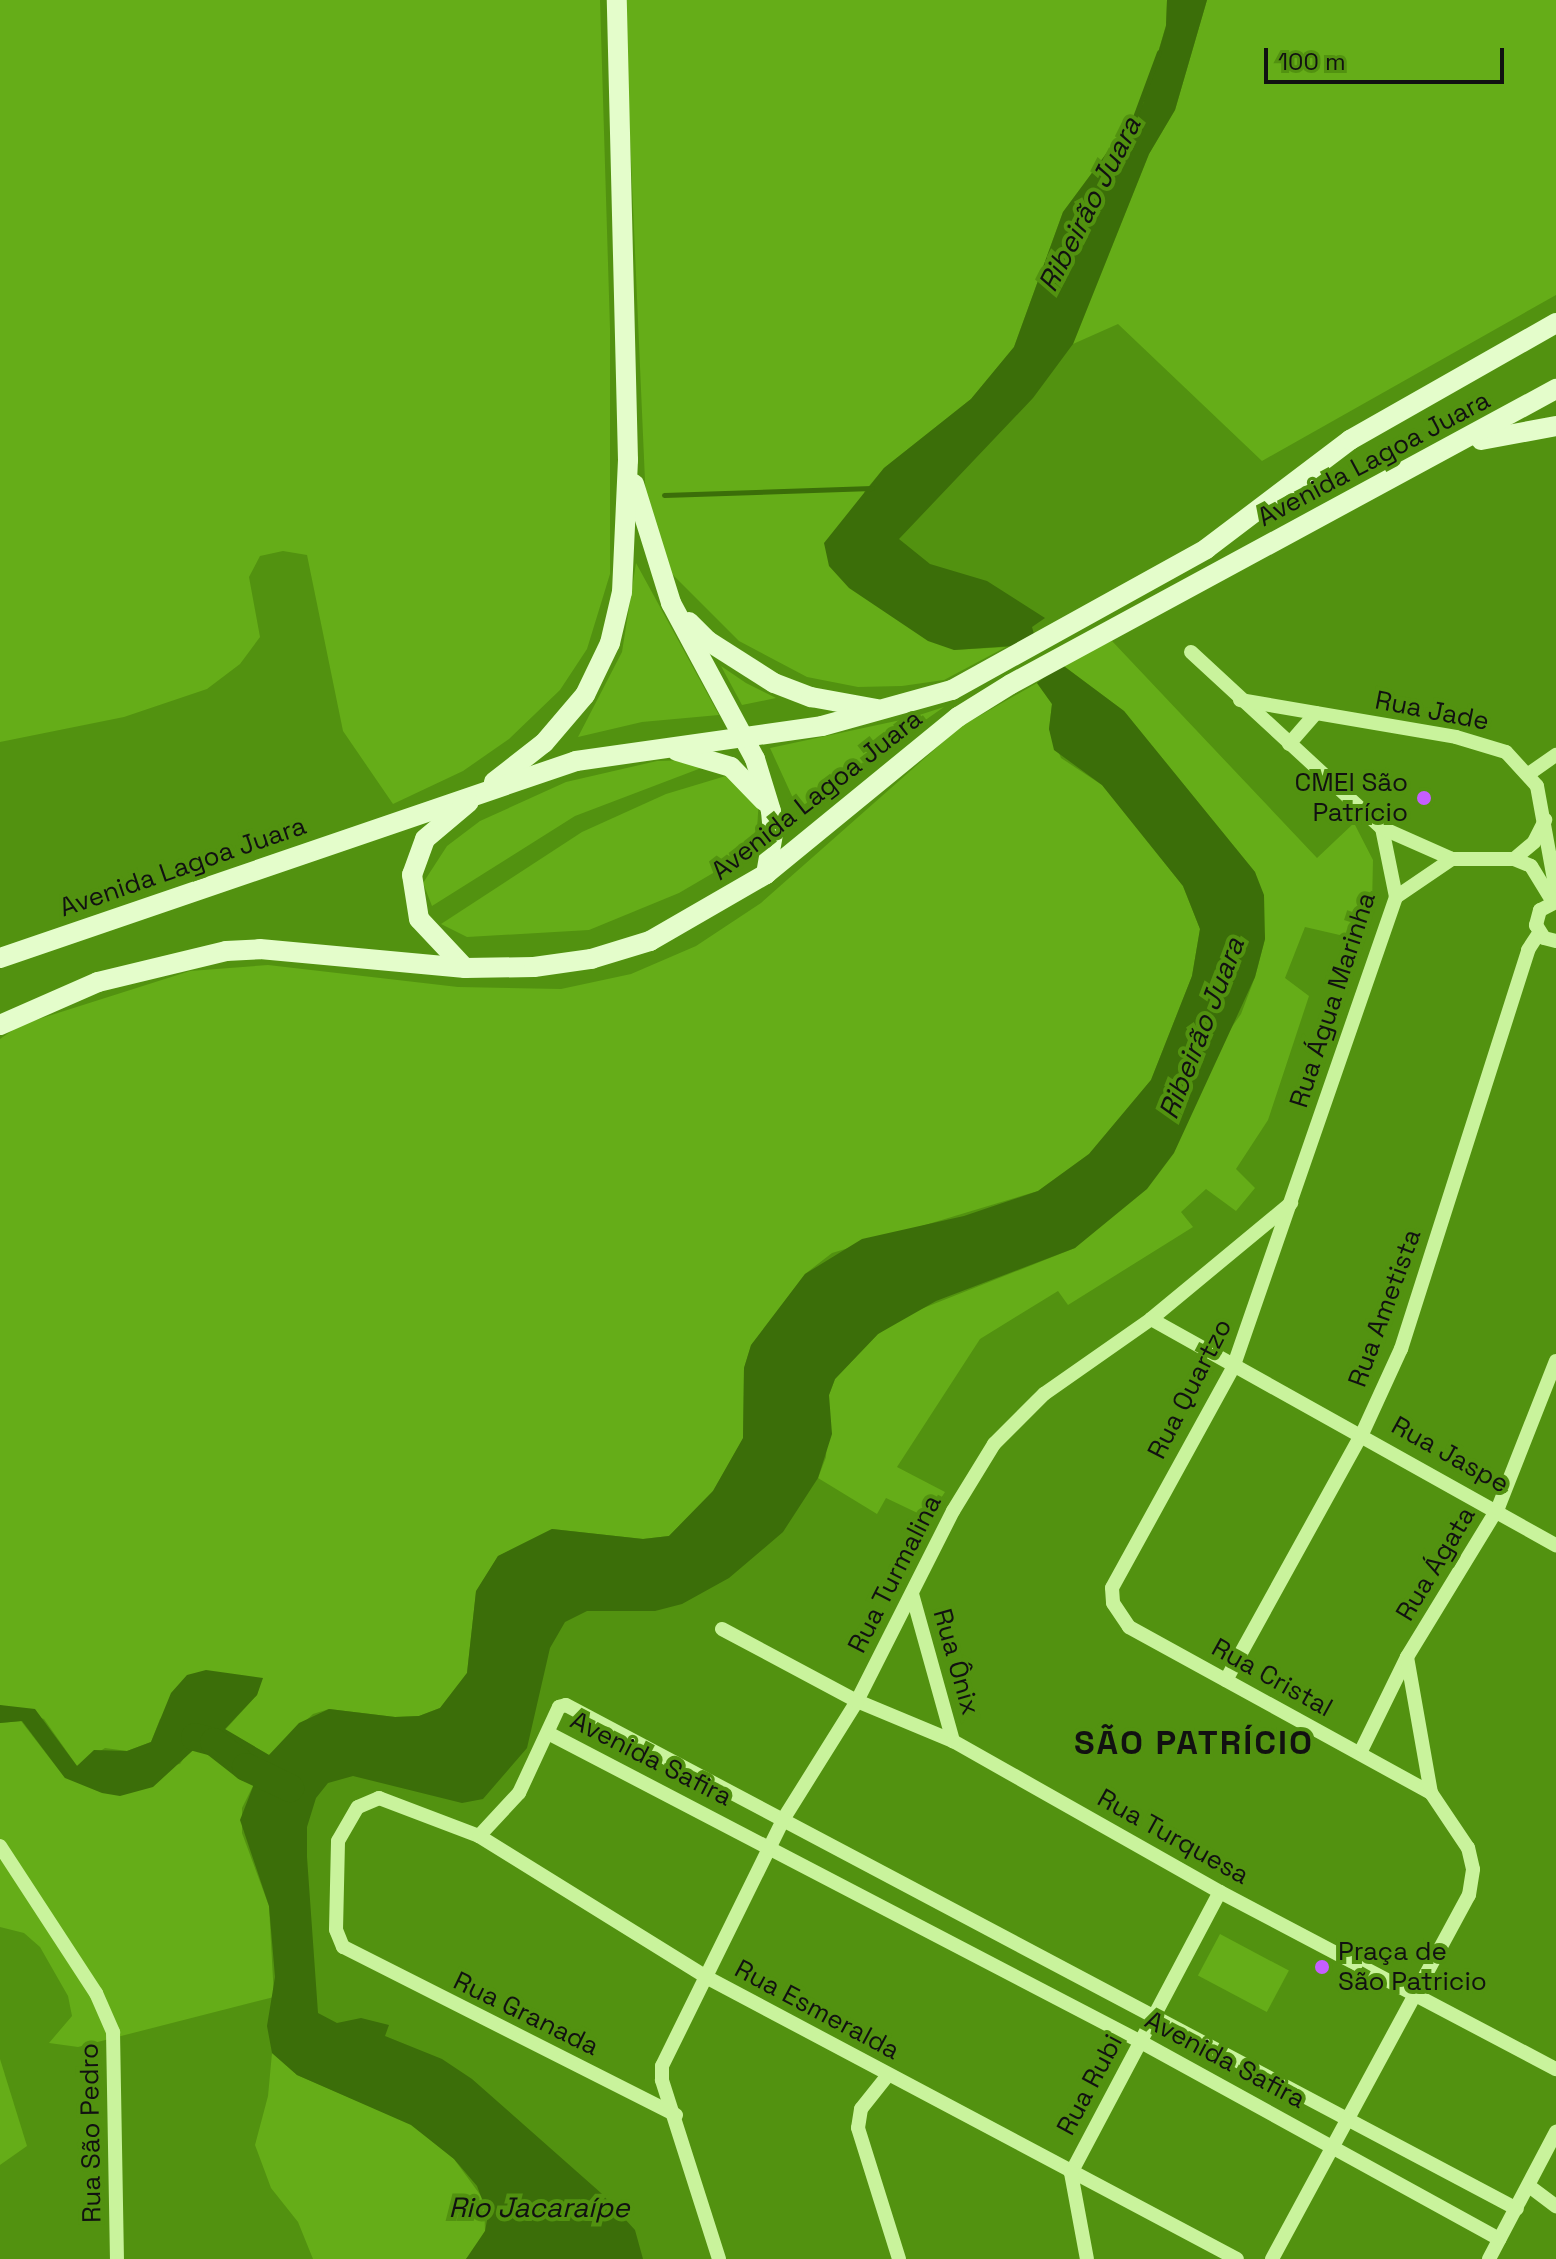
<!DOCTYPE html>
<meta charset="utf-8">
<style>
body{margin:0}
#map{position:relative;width:1556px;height:2259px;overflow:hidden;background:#529210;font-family:"Space Grotesk",sans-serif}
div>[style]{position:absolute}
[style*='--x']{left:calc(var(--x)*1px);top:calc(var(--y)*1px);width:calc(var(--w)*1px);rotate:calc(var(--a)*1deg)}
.green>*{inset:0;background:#65ad18;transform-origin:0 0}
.water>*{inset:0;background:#3b6e09}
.stream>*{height:5px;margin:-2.5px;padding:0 2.5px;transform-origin:2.5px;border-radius:2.5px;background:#3b6e09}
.river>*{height:28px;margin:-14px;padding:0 14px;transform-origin:14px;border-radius:14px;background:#3b6e09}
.street>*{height:14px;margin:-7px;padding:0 7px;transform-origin:7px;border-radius:7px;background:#c9f39c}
.secondary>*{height:20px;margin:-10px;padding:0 10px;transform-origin:10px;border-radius:10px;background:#e4fdcb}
.dots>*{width:22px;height:22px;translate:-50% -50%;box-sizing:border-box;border:4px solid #529210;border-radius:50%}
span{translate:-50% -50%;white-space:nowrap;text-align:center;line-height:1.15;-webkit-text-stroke:8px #529210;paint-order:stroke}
.street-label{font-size:26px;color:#111}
.poi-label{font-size:26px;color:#111}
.right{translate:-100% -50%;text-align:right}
.left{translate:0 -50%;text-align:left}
.water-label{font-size:28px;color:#111;font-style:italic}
.district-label{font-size:34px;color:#111;font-weight:700;letter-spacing:2px}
.scale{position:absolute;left:1264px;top:48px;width:240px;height:36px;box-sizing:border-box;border:4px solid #111;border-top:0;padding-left:10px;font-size:24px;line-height:28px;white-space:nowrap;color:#111;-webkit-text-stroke:6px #529210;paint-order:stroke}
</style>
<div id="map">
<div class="green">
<div style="clip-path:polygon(0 0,600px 0,610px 329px,610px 574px,587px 649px,560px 690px,509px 739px,463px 771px,393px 804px,343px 731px,307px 555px,283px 551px,260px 556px,249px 577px,260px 637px,240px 664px,207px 689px,124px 717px,0 742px)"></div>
<div style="clip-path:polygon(624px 0,1167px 0,1166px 25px,1143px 104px,1063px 212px,1014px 347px,971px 399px,884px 468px,864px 492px,954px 650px,1006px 647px,944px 680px,902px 686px,858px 687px,807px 677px,739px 641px,671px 573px,646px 504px)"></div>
<div style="clip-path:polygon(1207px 0,1556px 0,1556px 295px,1262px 461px,1118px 324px,1073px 344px,1149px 154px,1175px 110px)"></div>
<div style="clip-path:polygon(636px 563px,719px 715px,642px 722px,578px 737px,622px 652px)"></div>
<div style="clip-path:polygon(1112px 641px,1317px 858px,1354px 823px,1373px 860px,1372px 906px,1357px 939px,1305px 927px,1285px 978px,1309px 996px,1268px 1120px,1236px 1169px,1255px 1188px,1236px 1211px,1206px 1189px,1181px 1212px,1193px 1227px,1068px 1305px,1058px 1291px,980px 1339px,897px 1467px,945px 1492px,928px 1518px,886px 1498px,877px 1514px,818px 1478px,826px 1457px,829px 1395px,835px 1379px,878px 1334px,906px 1315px,1075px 1248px,1241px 1014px,1255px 977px,1265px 939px,1255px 872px,1124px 711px,1061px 664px)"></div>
<div style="clip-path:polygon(721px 666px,746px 683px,776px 698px,742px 705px)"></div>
<div style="clip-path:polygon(1037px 683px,1052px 704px,1049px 729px,1061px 758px,1102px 785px,1183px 886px,1200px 929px,1192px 976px,1151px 1080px,1089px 1154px,1038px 1191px,832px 1253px,805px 1274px,751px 1346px,744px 1368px,743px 1439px,713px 1491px,669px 1536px,643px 1539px,552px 1529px,498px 1556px,476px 1592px,467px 1673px,440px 1708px,419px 1716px,395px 1717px,329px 1709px,313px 1714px,269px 1755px,225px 1730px,257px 1695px,262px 1678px,160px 1719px,151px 1742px,127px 1751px,105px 1748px,77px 1766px,44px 1719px,0 1705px,0 1039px,20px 1025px,190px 971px,268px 965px,458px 987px,561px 989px,631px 974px,696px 946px,761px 903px,960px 727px)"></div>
<div style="clip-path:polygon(944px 707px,798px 809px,770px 748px,910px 718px)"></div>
<div style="clip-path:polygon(689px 760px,717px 762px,575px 816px,432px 906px,423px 883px,447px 846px,480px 821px,566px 782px,657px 761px)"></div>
<div style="clip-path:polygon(739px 772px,759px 799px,757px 829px,737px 859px,679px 893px,589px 930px,467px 937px,441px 924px,582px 832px,666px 794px)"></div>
<div style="clip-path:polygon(21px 1721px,65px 1778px,180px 1764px,189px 1750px,201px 1743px,231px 1754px,259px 1774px,242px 1808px,242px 1833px,269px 1906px,274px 1997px,78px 2047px,49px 2043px,72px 2016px,68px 1996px,40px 1947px,24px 1933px,0 1927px,0 1723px)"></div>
<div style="left:1220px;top:1934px;width:78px;height:47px;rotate:28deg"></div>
<div style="clip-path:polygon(272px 2053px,297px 2075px,411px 2124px,454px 2159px,484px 2200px,485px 2231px,475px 2250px,466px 2259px,313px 2259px,298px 2222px,271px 2188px,255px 2145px,268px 2096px)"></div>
<div style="clip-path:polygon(0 2059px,27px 2146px,0 2165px)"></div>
</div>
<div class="water">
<div style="clip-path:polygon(1167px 0,1207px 0,1175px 110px,1149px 154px,1073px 344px,1033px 398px,899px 539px,930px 564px,987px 581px,1045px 618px,1032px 627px,1034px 634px,1013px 646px,954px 650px,928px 641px,849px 588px,829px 566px,824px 543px,884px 468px,971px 399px,1014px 347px,1063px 212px,1143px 104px,1166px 26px)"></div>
<div style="clip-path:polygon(1061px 664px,1124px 711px,1255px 872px,1264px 895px,1265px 939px,1255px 977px,1174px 1153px,1147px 1189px,1075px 1248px,936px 1301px,878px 1334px,835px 1379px,829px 1395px,832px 1434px,818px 1478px,783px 1532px,729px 1578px,682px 1604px,655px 1611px,587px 1611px,565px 1622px,550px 1648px,527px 1748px,483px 1799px,462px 1803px,353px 1776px,328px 1783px,316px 1798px,307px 1827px,307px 1857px,318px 2013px,337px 2023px,361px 2018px,389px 2025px,385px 2036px,442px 2059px,472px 2079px,601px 2193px,635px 2230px,643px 2259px,466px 2259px,485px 2231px,488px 2215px,477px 2186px,454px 2159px,411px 2125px,297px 2075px,272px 2053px,267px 2026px,275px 1977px,269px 1906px,240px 1820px,258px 1774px,231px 1754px,201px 1743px,153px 1787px,120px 1796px,102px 1793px,65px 1778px,22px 1721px,0 1723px,0 1705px,35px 1709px,77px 1766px,94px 1750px,127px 1751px,151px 1742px,171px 1693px,187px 1675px,206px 1670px,263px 1678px,257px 1695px,225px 1729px,269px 1755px,299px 1723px,329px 1709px,395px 1717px,419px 1716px,440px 1708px,467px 1673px,476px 1591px,498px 1556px,552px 1529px,643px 1539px,669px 1536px,713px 1491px,743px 1438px,744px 1368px,751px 1345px,805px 1274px,862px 1239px,964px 1216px,1038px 1191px,1089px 1154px,1151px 1080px,1192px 976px,1200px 929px,1183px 886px,1102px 785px,1054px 750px,1049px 729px,1052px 704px,1037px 683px)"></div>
</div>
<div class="stream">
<div style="--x:1135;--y:117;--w:69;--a:-69.7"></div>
<div style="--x:664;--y:495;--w:208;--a:-1.9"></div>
</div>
<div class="river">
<div style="--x:195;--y:1737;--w:20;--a:15"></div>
<div style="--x:214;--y:1742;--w:41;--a:38"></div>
<div style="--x:246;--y:1767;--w:49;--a:25.5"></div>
</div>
<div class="street">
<div style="--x:1191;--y:652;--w:260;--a:42.7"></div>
<div style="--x:1382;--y:828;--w:70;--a:78.5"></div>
<div style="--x:1396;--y:897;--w:496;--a:109.1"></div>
<div style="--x:1234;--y:1366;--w:253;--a:118.8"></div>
<div style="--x:1112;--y:1588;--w:15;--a:86"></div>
<div style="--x:1113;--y:1603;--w:29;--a:56"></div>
<div style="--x:1129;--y:1627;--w:345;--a:28.8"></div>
<div style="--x:1240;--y:700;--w:219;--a:9.7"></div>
<div style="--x:1456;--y:737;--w:52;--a:16.7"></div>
<div style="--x:1506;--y:752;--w:46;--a:47.6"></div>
<div style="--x:1537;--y:786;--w:107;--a:79.7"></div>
<div style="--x:1289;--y:744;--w:41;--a:-48.9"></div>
<div style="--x:1530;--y:773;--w:32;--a:-35"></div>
<div style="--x:1382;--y:828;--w:77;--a:23.9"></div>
<div style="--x:1452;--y:859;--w:62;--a:0"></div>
<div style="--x:1514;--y:859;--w:18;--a:22"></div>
<div style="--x:1531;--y:866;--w:42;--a:58.6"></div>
<div style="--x:1514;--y:859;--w:26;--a:-40"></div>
<div style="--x:1534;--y:842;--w:25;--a:-63"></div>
<div style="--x:1396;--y:897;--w:68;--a:-34.2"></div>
<div style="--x:1556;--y:902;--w:18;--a:153"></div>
<div style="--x:1540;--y:910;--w:16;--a:105"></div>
<div style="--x:1536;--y:925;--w:15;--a:58"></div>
<div style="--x:1544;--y:938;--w:12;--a:14"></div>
<div style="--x:1151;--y:1319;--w:464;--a:29.2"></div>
<div style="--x:912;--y:1594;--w:153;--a:74.4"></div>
<div style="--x:722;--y:1629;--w:153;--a:28.1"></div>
<div style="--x:857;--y:1701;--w:104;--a:22.6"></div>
<div style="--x:953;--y:1741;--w:307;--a:29.5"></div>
<div style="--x:1220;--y:1892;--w:380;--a:27.8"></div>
<div style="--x:1226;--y:1680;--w:281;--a:-61.1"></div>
<div style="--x:1362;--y:1434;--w:94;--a:-65.4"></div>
<div style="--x:1401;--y:1349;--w:419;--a:-72.3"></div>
<div style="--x:1528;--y:950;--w:20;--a:-57"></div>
<div style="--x:548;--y:1733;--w:669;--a:27.52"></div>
<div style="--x:1141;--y:2042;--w:409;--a:28.8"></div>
<div style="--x:1360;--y:1753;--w:107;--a:-63.9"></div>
<div style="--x:1407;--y:1657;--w:175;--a:-58.6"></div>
<div style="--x:1498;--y:1508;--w:158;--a:-68.5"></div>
<div style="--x:479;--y:1836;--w:59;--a:-47.1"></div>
<div style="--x:519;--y:1793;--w:95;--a:-65.1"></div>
<div style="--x:559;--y:1707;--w:7;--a:-16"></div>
<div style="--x:566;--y:1705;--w:1076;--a:27.92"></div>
<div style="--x:0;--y:1846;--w:176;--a:56.9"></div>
<div style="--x:96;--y:1993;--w:43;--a:66.4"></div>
<div style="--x:113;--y:2032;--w:227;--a:89"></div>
<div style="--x:888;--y:2075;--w:43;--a:128.5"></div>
<div style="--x:861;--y:2109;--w:19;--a:99"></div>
<div style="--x:858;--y:2128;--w:137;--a:72.6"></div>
<div style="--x:676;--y:2115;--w:373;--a:-153.2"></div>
<div style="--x:343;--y:1947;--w:18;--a:-112"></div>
<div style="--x:336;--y:1930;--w:89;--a:-88.7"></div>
<div style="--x:338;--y:1841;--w:39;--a:-60"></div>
<div style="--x:358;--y:1807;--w:23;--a:-23"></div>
<div style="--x:379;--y:1798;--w:107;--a:20.8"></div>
<div style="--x:479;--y:1836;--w:267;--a:31.8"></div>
<div style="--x:706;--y:1977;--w:601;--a:27.97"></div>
<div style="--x:1071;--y:2173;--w:318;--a:-62.1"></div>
<div style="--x:1071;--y:2173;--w:87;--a:79.5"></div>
<div style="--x:1529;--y:2186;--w:34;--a:37"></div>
<div style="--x:719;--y:2259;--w:188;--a:-107.7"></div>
<div style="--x:662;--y:2080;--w:14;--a:-90"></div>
<div style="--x:662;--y:2066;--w:276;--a:-63.8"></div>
<div style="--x:784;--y:1818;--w:138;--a:-58"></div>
<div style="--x:857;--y:1701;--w:213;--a:-63.2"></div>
<div style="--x:953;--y:1511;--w:79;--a:-58.5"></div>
<div style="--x:994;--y:1444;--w:71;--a:-45"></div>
<div style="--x:1044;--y:1394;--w:131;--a:-35"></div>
<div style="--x:1151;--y:1319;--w:182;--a:-39.6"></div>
<div style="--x:1272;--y:2259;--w:414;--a:-61.6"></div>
<div style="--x:1469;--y:1895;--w:26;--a:-81"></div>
<div style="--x:1473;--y:1869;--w:22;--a:-103"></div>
<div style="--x:1468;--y:1848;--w:66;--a:-123.9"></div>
<div style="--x:1431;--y:1793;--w:138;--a:-100"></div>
<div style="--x:1489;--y:2259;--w:144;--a:-62.2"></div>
</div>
<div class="secondary">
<div style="--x:1481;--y:440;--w:76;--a:-10.6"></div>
<div style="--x:634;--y:484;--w:125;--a:72.7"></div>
<div style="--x:671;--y:603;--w:177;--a:61.7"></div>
<div style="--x:755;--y:759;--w:54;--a:72.9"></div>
<div style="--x:771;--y:811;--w:23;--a:85"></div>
<div style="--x:773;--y:834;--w:41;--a:99.9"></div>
<div style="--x:689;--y:622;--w:27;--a:45"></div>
<div style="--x:708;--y:641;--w:78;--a:32.5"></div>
<div style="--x:774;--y:683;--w:40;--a:21"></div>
<div style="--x:811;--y:697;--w:67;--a:10.3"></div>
<div style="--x:677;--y:751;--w:56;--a:16.5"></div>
<div style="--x:731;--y:767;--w:47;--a:45.9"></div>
<div style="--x:494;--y:782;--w:63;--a:-38"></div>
<div style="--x:544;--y:743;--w:63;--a:-49.5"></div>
<div style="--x:585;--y:695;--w:58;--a:-64.3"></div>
<div style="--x:610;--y:643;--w:52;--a:-76.8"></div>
<div style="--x:622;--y:592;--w:132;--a:-87.4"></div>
<div style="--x:628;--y:460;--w:460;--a:-91.4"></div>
<div style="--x:0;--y:958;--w:609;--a:-18.88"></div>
<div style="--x:576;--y:761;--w:248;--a:-8.1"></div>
<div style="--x:822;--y:726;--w:135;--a:-15.5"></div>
<div style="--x:952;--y:690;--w:291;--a:-29"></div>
<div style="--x:1206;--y:549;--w:181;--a:-37.1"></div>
<div style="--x:1350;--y:440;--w:237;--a:-29.6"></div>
<div style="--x:465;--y:968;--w:67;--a:-133.2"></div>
<div style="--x:419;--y:919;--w:45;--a:-99"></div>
<div style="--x:412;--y:875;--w:38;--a:-70"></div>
<div style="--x:425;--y:839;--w:57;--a:-40.1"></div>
<div style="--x:0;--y:1025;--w:107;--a:-23.7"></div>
<div style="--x:98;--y:982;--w:132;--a:-13.6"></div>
<div style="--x:226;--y:951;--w:34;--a:-3"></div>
<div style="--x:260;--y:949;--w:206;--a:5.3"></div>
<div style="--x:465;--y:968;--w:69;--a:-0.8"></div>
<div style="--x:534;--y:967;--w:58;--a:-8"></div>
<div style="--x:591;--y:959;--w:62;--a:-17"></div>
<div style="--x:650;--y:941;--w:134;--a:-30"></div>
<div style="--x:766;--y:874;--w:248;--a:-39.3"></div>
<div style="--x:958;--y:717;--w:62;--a:-31.9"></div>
<div style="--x:1011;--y:684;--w:620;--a:-28.43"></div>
</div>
<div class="dots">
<div style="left:1424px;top:798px;background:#c65eff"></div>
<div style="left:1322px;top:1967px;background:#c65eff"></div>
</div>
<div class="street-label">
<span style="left:1374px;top:459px;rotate:-28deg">Avenida Lagoa Juara</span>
<span style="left:1432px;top:711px;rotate:11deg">Rua Jade</span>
<span style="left:817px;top:795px;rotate:-38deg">Avenida Lagoa Juara</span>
<span style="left:183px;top:867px;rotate:-19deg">Avenida Lagoa Juara</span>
<span style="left:1333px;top:1000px;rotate:-72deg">Rua Água Marinha</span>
<span style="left:1385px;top:1308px;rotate:-70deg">Rua Ametista</span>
<span style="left:1190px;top:1389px;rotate:-63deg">Rua Quartzo</span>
<span style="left:1450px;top:1455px;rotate:29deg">Rua Jaspe</span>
<span style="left:1436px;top:1564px;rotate:-59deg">Rua Ágata</span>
<span style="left:895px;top:1574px;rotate:-63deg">Rua Turmalina</span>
<span style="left:956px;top:1662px;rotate:74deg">Rua Ônix</span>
<span style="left:1272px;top:1678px;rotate:29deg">Rua Cristal</span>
<span style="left:651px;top:1759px;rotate:27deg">Avenida Safira</span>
<span style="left:1173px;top:1837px;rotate:29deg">Rua Turquesa</span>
<span style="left:817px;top:2010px;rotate:28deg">Rua Esmeralda</span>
<span style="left:526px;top:2014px;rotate:26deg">Rua Granada</span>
<span style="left:1225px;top:2060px;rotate:28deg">Avenida Safira</span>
<span style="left:1090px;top:2085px;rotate:-62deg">Rua Rubi</span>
<span style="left:91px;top:2133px;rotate:-91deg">Rua São Pedro</span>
</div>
<div class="poi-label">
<span class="right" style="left:1408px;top:798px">CMEI São<br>Patrício</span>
<span class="left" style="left:1338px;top:1967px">Praça de<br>São Patricio</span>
</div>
<div class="water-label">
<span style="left:1089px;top:204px;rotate:-63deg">Ribeirão Juara</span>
<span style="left:1201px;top:1028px;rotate:-69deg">Ribeirão Juara</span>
<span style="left:539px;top:2207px">Rio Jacaraípe</span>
</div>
<div class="district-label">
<span style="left:1194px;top:1743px">SÃO PATRÍCIO</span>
</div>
<div class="scale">100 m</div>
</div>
